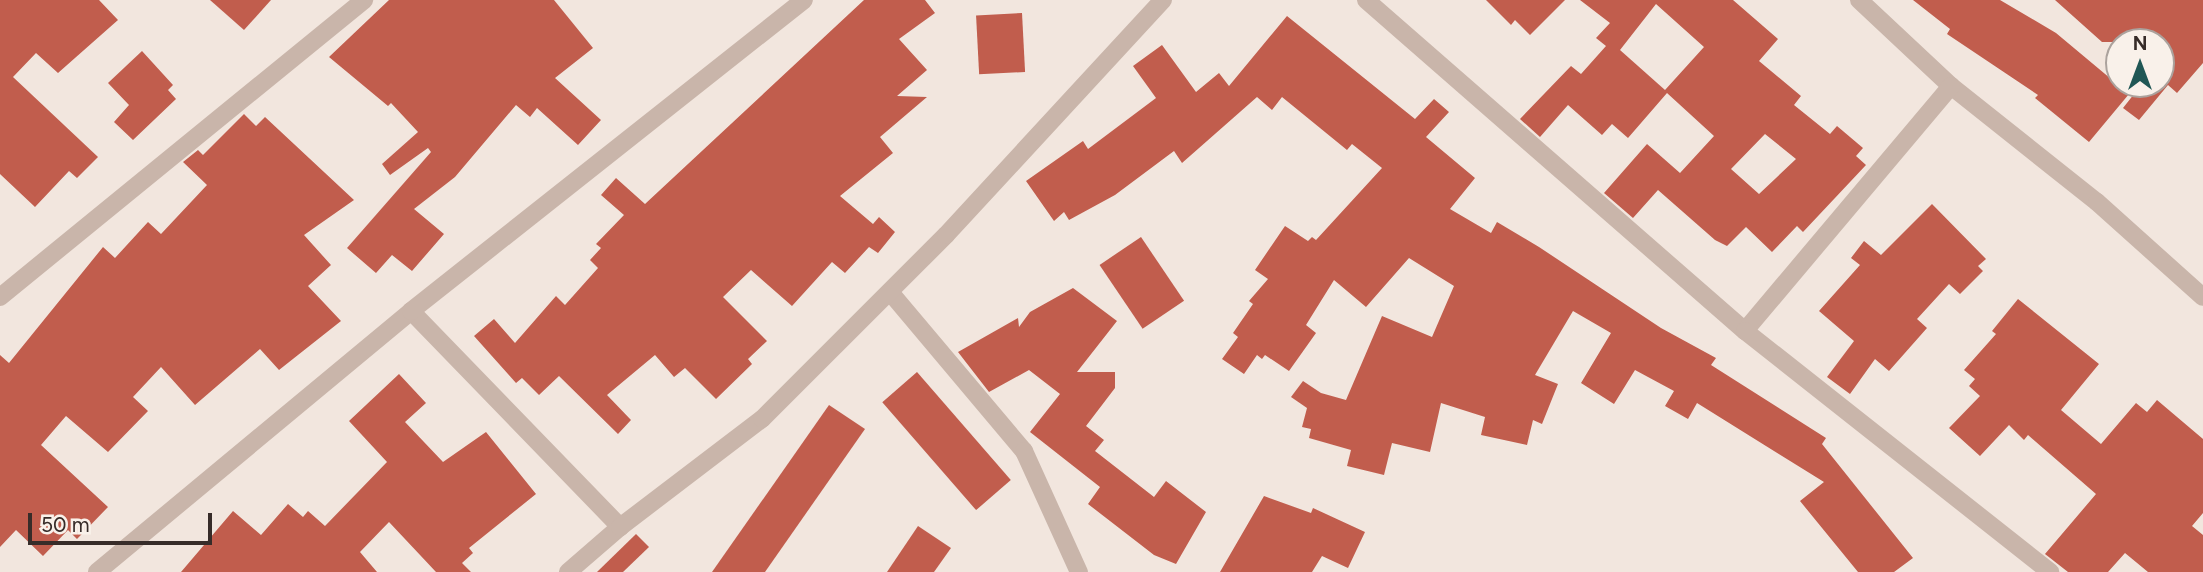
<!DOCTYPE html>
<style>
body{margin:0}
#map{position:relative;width:2203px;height:572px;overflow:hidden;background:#f2e6de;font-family:Figtree,sans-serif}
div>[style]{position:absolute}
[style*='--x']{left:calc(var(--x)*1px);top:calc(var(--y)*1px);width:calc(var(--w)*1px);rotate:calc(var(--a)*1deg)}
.building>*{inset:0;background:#c15d4d;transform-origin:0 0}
.street>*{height:18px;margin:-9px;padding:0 9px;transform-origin:9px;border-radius:9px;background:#c9b5aa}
span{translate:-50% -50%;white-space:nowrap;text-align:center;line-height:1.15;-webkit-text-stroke:6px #f9f1ea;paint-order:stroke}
.north{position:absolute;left:2105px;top:28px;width:70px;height:70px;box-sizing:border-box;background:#f9f1ea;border:2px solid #aba29d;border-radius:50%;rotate:0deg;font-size:19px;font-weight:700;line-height:28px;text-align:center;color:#372c29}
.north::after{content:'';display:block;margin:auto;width:24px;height:32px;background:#205755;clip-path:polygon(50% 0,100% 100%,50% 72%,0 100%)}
.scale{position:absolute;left:28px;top:513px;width:184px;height:32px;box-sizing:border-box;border:4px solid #372c29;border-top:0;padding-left:9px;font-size:21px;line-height:24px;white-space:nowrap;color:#372c29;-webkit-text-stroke:5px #f9f1ea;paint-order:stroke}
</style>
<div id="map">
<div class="building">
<div style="clip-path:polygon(0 0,99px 0,118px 20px,58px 73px,36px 53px,13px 77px,98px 157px,77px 178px,69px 171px,35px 207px,0 174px)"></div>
<div style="clip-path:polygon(210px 0,271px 0,244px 30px)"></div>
<div style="clip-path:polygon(389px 0,554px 0,593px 48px,555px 78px,601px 120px,578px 145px,537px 108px,530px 117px,516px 105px,455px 177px,414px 209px,444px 234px,412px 271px,392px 255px,376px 273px,347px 248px,431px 152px,428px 148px,390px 175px,382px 164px,418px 132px,391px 103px,388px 106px,329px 57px)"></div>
<div style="clip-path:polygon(864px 0,925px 0,935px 13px,899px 39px,927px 70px,897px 96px,927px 97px,880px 137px,893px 153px,840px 196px,873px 224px,879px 217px,895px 232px,878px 253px,869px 247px,845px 273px,832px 262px,792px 306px,751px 270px,723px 297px,767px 341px,748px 359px,752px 364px,716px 399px,685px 368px,674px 377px,655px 355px,607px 395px,631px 420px,618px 434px,559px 376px,539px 395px,522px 378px,516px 383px,474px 336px,494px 319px,515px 343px,556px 296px,565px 305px,598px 268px,590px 260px,601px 248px,596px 244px,624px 215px,601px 195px,616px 178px,645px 204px)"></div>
<div style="clip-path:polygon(1486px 0,1565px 0,1530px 35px,1515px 20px,1511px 25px)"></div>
<div style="clip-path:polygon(evenodd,1580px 0,1733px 0,1778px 39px,1759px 61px,1801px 96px,1794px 105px,1830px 134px,1837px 126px,1863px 148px,1856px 156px,1866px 165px,1803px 232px,1797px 226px,1772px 252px,1746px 227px,1727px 246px,1715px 240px,1658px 190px,1633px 218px,1604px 193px,1647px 144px,1680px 173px,1714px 136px,1667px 93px,1628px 138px,1612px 124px,1602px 135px,1568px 105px,1540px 137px,1520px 119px,1571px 66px,1581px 74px,1606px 46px,1596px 38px,1610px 23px,1580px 0,1656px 4px,1704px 47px,1665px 90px,1620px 50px,1656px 4px,1580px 0,1765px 134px,1796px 159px,1759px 194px,1731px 169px,1765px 134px)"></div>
<div style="clip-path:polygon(1913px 0,2000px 0,2056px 33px,2129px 94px,2089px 142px,2035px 98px,2038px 95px,1947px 34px,1950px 29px)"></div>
<div style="clip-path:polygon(2055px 0,2203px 0,2203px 63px,2177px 93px,2168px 85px,2139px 120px,2123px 108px,2142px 84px,2167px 84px,2161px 79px,2161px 42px,2102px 42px)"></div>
<div style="left:1022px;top:13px;width:59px;height:46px;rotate:87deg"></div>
<div style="clip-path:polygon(1287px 16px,1415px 119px,1434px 99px,1449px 112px,1426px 137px,1475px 178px,1450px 209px,1491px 233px,1497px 222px,1539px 247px,1661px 328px,1716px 358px,1711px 365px,1826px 438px,1822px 444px,1913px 558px,1894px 572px,1858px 572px,1800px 501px,1824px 482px,1697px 403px,1688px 419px,1665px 406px,1674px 391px,1635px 370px,1614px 404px,1581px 383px,1611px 333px,1573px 311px,1535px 375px,1558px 384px,1542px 424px,1533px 420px,1527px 445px,1481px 435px,1485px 417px,1441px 403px,1430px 452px,1392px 443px,1384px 475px,1347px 466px,1351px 450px,1309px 438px,1311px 429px,1302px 427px,1307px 408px,1291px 397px,1303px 381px,1321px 393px,1346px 400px,1382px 316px,1432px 337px,1454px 286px,1409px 258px,1366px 307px,1334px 280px,1306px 325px,1316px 333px,1289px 371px,1265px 355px,1262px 359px,1257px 355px,1244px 374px,1222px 359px,1238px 337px,1233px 333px,1253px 304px,1249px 301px,1268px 279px,1255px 270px,1285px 226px,1308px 241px,1312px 237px,1316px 240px,1382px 168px,1352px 144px,1347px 150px,1282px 97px,1272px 110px,1257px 97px,1182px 163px,1174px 151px,1115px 195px,1069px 220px,1064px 212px,1054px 221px,1026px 181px,1083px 141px,1088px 149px,1156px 98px,1133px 66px,1162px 45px,1196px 92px,1219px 73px,1229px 86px)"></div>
<div style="clip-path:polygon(142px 51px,173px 85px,168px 90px,176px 99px,133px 140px,114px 122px,129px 105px,108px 83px)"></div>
<div style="clip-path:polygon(244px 114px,256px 126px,265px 117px,354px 200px,304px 235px,331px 265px,308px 286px,341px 321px,279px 370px,260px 349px,195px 405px,161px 367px,133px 397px,148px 411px,108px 452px,66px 416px,41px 445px,108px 507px,77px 539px,68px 530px,43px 556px,16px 530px,0 547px,0 355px,9px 363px,103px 247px,115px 258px,148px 222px,161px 234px,207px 185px,183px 162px,198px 150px,203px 155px)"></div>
<div style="clip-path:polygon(1932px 204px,1986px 259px,1978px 266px,1983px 271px,1960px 294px,1949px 284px,1917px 319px,1927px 328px,1889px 371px,1875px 359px,1850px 394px,1827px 377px,1854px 341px,1819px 311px,1860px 265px,1851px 258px,1864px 241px,1881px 255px)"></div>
<div style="left:1141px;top:237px;width:77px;height:50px;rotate:56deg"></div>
<div style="clip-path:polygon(1073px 288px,1117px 321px,1077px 372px,1115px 372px,1115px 388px,1086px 426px,1104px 440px,1095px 451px,1154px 497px,1166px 481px,1206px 512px,1176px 564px,1154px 555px,1088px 504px,1100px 487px,1030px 432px,1060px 394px,1029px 370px,989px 392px,958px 352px,1018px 318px,1019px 327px,1030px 312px)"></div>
<div style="clip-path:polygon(2018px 299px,2099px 364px,2061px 410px,2101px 444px,2136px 403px,2147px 412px,2157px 400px,2203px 439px,2203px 513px,2192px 526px,2203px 535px,2203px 572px,2148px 572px,2125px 553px,2108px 572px,2068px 572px,2045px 554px,2096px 494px,2028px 435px,2024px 440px,2009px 425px,1980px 456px,1949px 428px,1980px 396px,1969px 386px,1975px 379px,1964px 370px,1996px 334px,1992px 331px)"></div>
<div style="left:917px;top:372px;width:143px;height:46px;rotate:49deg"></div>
<div style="clip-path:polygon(399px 374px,426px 403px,405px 422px,443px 462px,486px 432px,536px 494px,469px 548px,473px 553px,462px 563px,471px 572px,436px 572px,389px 522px,360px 552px,377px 572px,181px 572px,233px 511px,261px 535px,288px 504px,303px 517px,308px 511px,325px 526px,387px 462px,349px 421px)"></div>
<div style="clip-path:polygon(829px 405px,865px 429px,765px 572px,712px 572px)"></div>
<div style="clip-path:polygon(1264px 496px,1311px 513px,1313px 508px,1365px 532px,1348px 568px,1322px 556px,1312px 572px,1220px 572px)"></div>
<div style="clip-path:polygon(918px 526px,951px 548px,934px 572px,887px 572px)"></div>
<div style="clip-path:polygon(636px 534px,649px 547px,623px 572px,597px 572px)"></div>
</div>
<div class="street">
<div style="--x:1366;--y:0;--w:503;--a:41.13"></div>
<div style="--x:1859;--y:0;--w:126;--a:43.1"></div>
<div style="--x:1951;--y:86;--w:186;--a:38.5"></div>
<div style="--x:2097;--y:202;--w:142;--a:41.9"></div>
<div style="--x:1951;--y:86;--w:320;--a:130.1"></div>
<div style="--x:1745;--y:331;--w:389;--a:38.3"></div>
<div style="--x:890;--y:292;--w:208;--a:49.9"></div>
<div style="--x:1024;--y:451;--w:133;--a:65.6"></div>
<div style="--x:0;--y:297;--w:470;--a:-39.2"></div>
<div style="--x:411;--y:311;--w:301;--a:45.9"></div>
<div style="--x:97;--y:572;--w:408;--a:-39.7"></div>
<div style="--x:411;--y:311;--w:501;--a:-38.36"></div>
<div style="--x:568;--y:572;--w:69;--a:-40.9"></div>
<div style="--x:620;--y:527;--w:178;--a:-37.3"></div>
<div style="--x:762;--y:419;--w:260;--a:-45"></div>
<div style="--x:946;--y:235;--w:320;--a:-47.3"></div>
</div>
<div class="north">N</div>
<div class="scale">50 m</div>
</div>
